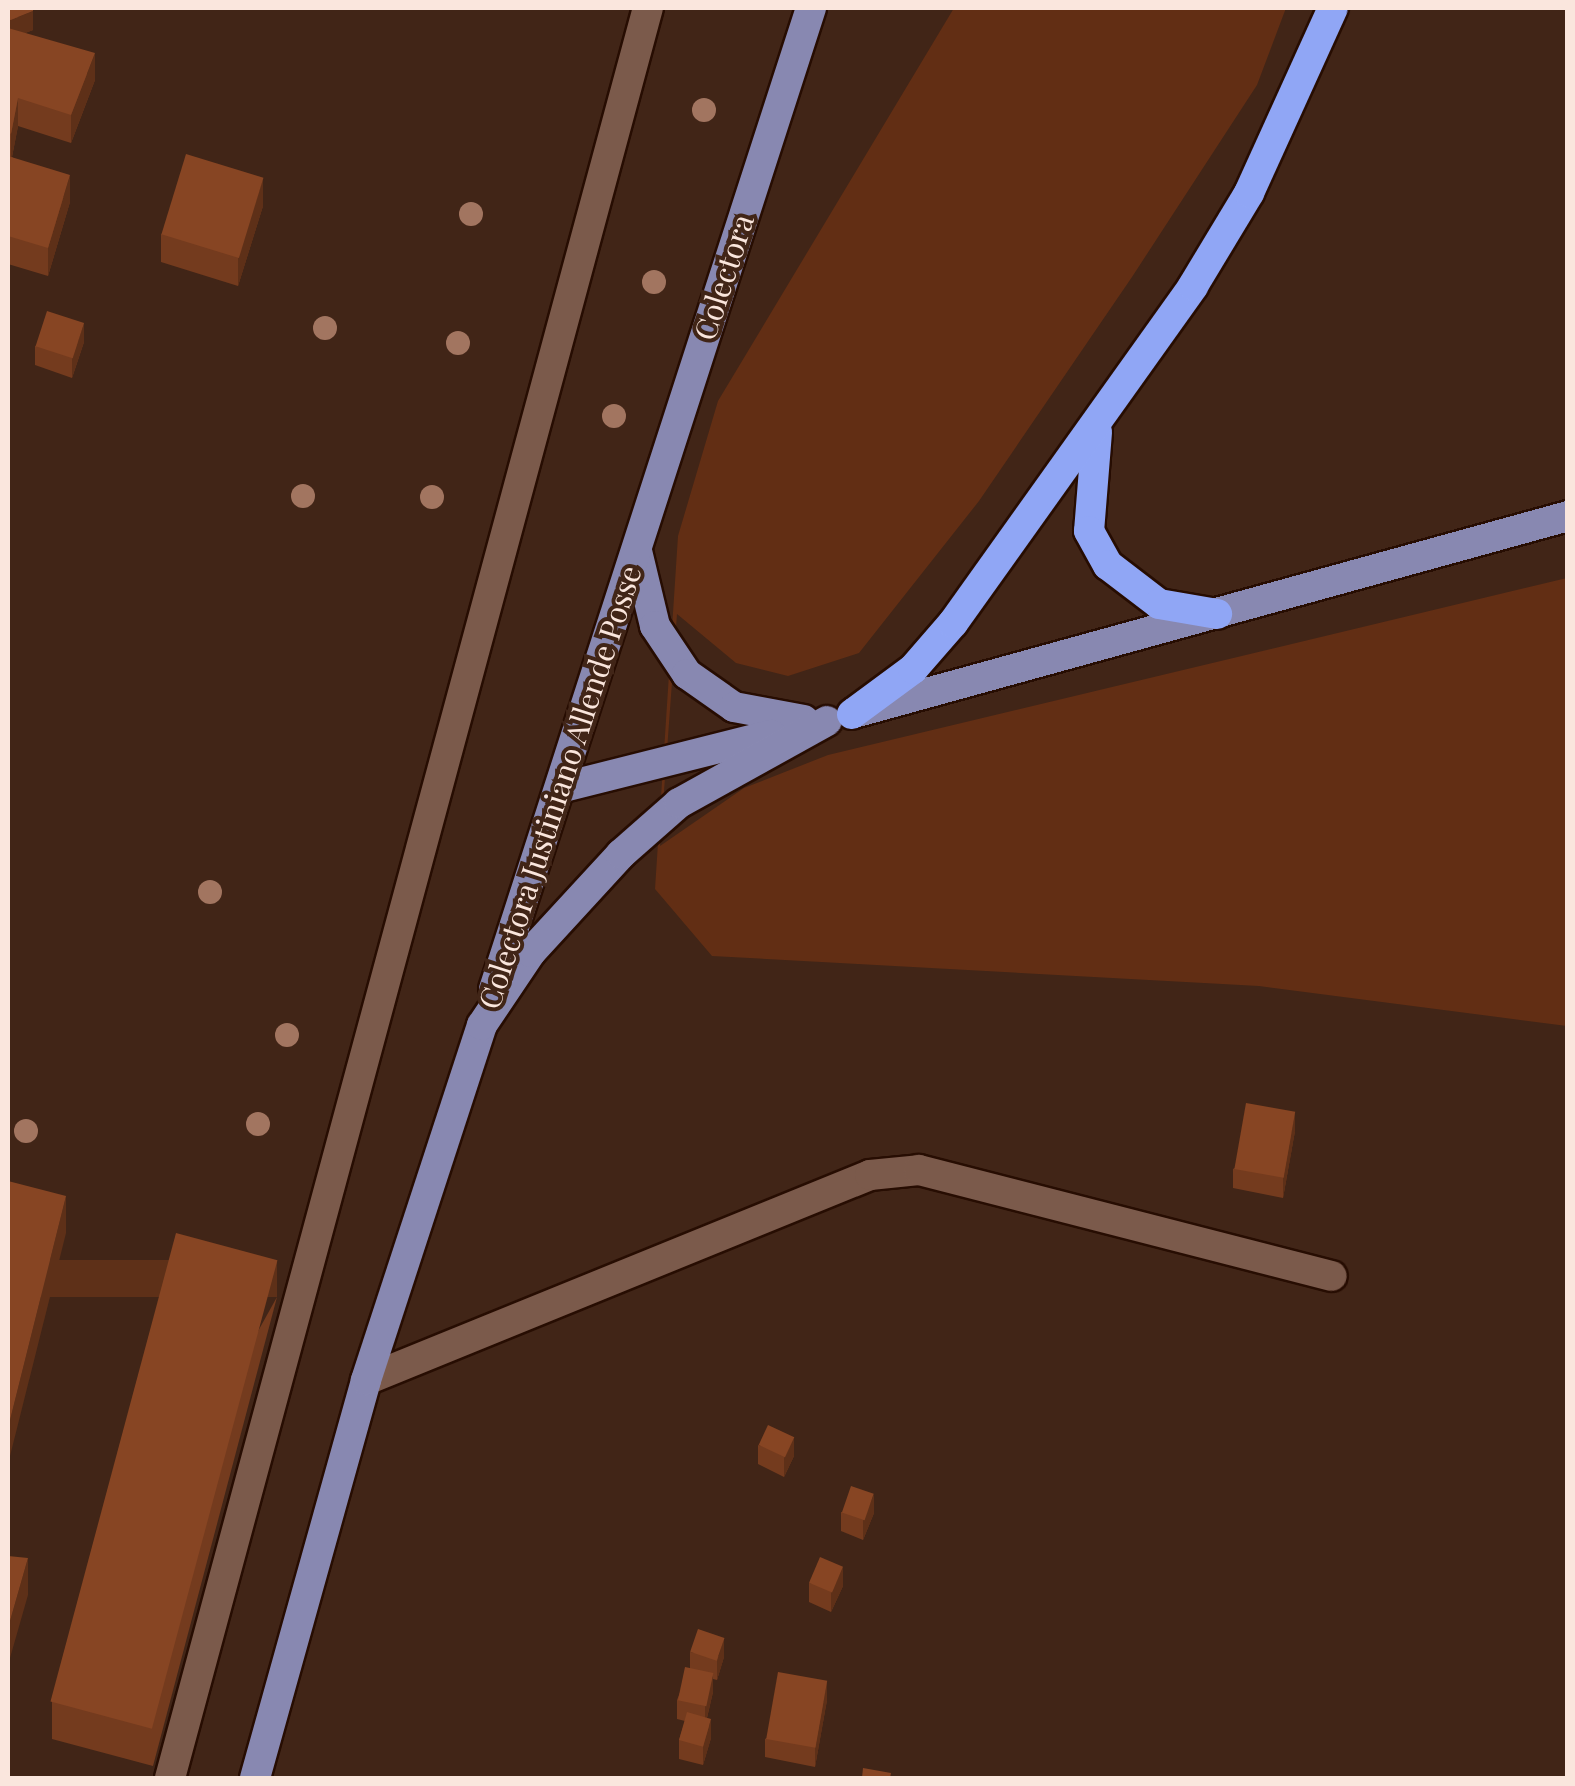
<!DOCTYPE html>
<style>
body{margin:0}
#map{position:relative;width:1575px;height:1786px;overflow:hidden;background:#412517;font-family:"Playfair Display",serif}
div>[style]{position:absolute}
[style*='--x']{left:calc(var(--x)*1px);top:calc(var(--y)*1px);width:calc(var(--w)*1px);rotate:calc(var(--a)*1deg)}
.green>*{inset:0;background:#622e14}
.roads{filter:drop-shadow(2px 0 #270d02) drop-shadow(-2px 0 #270d02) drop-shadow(0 2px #270d02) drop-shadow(0 -2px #270d02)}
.minor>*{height:30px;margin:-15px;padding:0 15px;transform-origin:15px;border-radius:15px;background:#7b5a4b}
.major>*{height:30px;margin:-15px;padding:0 15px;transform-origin:15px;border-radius:15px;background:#8888b1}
.highway>*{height:30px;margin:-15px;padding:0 15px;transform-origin:15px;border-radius:15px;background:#90a6f5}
.trees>*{width:24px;height:24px;margin:-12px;border-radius:50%;background:#a27560}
.wall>*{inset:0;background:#743b1e}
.shaded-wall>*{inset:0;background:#5e3018;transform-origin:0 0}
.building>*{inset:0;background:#874523;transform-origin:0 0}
span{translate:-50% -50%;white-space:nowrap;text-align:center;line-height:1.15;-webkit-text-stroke:8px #412517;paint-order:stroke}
.street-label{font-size:30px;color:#fae6dd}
.frame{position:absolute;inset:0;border:10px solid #fae6dd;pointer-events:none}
</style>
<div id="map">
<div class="green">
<div style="clip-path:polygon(954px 8px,1286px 8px,1257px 85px,1132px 277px,979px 501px,859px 653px,788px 676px,736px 663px,677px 614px,660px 846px,744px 788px,828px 755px,1567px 578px,1567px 1026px,1259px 986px,712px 956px,655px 889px,678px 536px,718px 401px)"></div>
</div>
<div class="roads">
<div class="minor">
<div style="--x:366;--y:1380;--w:544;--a:-22.13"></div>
<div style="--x:870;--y:1175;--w:49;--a:-5.8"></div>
<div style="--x:919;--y:1170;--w:426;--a:14.4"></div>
<div style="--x:170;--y:1778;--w:1833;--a:-74.89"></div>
</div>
<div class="major">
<div style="--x:637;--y:551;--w:77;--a:76.5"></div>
<div style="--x:655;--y:626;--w:58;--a:56.3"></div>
<div style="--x:687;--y:674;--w:57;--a:35.1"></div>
<div style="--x:734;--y:707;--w:71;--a:10.5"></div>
<div style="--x:854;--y:713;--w:741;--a:-15.42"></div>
<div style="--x:560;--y:788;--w:218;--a:-14.1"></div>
<div style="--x:494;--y:989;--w:1031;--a:-72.09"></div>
<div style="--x:255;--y:1778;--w:413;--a:-74.4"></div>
<div style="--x:366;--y:1380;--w:373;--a:-71.9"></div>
<div style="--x:482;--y:1025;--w:88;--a:-56.1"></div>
<div style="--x:531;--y:952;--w:133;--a:-47.4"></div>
<div style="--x:621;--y:854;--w:77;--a:-41.3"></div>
<div style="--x:679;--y:803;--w:169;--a:-29"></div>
</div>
<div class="highway">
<div style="--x:1097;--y:432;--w:99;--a:94.6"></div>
<div style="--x:1089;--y:531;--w:39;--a:61"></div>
<div style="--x:1108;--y:565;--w:64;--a:37.4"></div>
<div style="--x:1159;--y:604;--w:59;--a:9.8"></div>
<div style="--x:852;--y:714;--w:76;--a:-36.4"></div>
<div style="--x:913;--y:669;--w:61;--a:-49"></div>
<div style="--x:953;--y:623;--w:414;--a:-54.5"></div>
<div style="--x:1193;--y:286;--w:109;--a:-58.9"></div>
<div style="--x:1249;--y:193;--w:203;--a:-65.6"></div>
</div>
</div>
<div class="trees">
<div style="left:704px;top:110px"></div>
<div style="left:471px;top:214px"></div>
<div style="left:654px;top:282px"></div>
<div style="left:325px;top:328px"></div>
<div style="left:458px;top:343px"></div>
<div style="left:614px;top:416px"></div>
<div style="left:303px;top:496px"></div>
<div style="left:432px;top:497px"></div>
<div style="left:210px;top:892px"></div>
<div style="left:287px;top:1035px"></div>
<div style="left:258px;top:1124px"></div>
<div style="left:26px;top:1131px"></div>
</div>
<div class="wall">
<div style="clip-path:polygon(8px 8px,33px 30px,25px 33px,95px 80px,71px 143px,18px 126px,12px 157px,70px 202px,48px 276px,8px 264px)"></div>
<div style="clip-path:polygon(263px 206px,238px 286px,161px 262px,161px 234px)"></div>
<div style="clip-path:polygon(84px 342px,72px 378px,35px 365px,35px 346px)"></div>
<div style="clip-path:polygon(1295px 1131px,1283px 1198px,1233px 1188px,1233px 1169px)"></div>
<div style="clip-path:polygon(277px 1297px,153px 1766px,52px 1739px,52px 1702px)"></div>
<div style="clip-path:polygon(758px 1445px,794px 1456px,784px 1477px,758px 1464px)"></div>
<div style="clip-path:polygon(841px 1512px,874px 1513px,863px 1540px,841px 1531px)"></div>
<div style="clip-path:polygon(809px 1583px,843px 1586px,831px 1612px,809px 1602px)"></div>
<div style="clip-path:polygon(690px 1652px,724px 1657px,717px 1680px,713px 1679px,713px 1692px,707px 1718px,711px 1738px,703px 1765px,679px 1759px,679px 1740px,685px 1721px,677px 1719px,677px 1700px,690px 1668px)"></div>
<div style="clip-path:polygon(827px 1700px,815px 1767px,765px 1757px,765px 1739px)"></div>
</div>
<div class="shaded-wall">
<div style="clip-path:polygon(33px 11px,33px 30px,8px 40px,8px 21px)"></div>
<div style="clip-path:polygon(95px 53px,95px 80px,71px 143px,71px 115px)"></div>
<div style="clip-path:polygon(18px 98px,18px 126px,11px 162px,11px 134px)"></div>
<div style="clip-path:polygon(70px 175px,70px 202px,48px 276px,48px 248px)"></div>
<div style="clip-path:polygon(263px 178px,263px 206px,238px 286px,238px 258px)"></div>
<div style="clip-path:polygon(84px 323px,84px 342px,72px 378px,72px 359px)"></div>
<div style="clip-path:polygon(1295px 1112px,1295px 1131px,1283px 1198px,1283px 1179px)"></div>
<div style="clip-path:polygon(66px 1196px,66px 1233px,8px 1464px,8px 1428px)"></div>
<div style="left:277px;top:1260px;width:37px;height:485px;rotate:90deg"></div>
<div style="clip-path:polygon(794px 1437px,794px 1456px,784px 1477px,784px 1458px)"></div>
<div style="clip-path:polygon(874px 1494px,874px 1513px,863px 1540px,863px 1521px)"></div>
<div style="clip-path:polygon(28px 1558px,28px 1595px,8px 1665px,8px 1628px)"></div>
<div style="clip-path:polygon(843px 1567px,843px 1586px,831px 1612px,831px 1593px)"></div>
<div style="clip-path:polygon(724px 1638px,724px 1657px,717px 1680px,717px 1661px)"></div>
<div style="clip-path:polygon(713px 1673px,713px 1692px,705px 1726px,705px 1707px)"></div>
<div style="clip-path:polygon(827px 1681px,827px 1700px,815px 1767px,815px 1748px)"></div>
<div style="clip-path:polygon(711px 1719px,711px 1738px,703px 1765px,703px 1746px)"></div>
</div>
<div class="building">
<div style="clip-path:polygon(8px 8px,33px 8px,33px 11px,8px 21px)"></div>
<div style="clip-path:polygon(8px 28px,95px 53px,71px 115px,18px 98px,11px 134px,8px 132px)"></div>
<div style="left:186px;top:154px;width:81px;height:84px;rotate:17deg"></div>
<div style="clip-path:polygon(8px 156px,70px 175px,48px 248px,8px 236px)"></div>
<div style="left:47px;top:311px;width:39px;height:37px;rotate:18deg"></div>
<div style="left:1246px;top:1103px;width:50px;height:67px;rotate:10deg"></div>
<div style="clip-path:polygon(8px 1181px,66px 1196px,8px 1428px)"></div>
<div style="left:176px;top:1233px;width:105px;height:485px;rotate:15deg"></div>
<div style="left:768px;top:1425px;width:29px;height:22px;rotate:25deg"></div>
<div style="left:851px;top:1486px;width:24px;height:28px;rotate:19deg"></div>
<div style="clip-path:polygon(8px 1556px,28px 1558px,8px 1628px)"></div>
<div style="left:820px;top:1557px;width:25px;height:28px;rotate:23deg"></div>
<div style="left:698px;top:1629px;width:28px;height:24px;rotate:19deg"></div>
<div style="left:685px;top:1667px;width:29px;height:34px;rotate:12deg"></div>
<div style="left:778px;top:1672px;width:50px;height:68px;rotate:10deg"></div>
<div style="left:687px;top:1712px;width:25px;height:29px;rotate:16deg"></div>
<div style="clip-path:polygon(863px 1768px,891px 1773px,890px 1778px,862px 1778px)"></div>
</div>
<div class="street-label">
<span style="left:723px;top:277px;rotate:-72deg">Colectora</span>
<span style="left:559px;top:787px;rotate:-72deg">Colectora Justiniano Allende Posse</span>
</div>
<div class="frame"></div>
</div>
